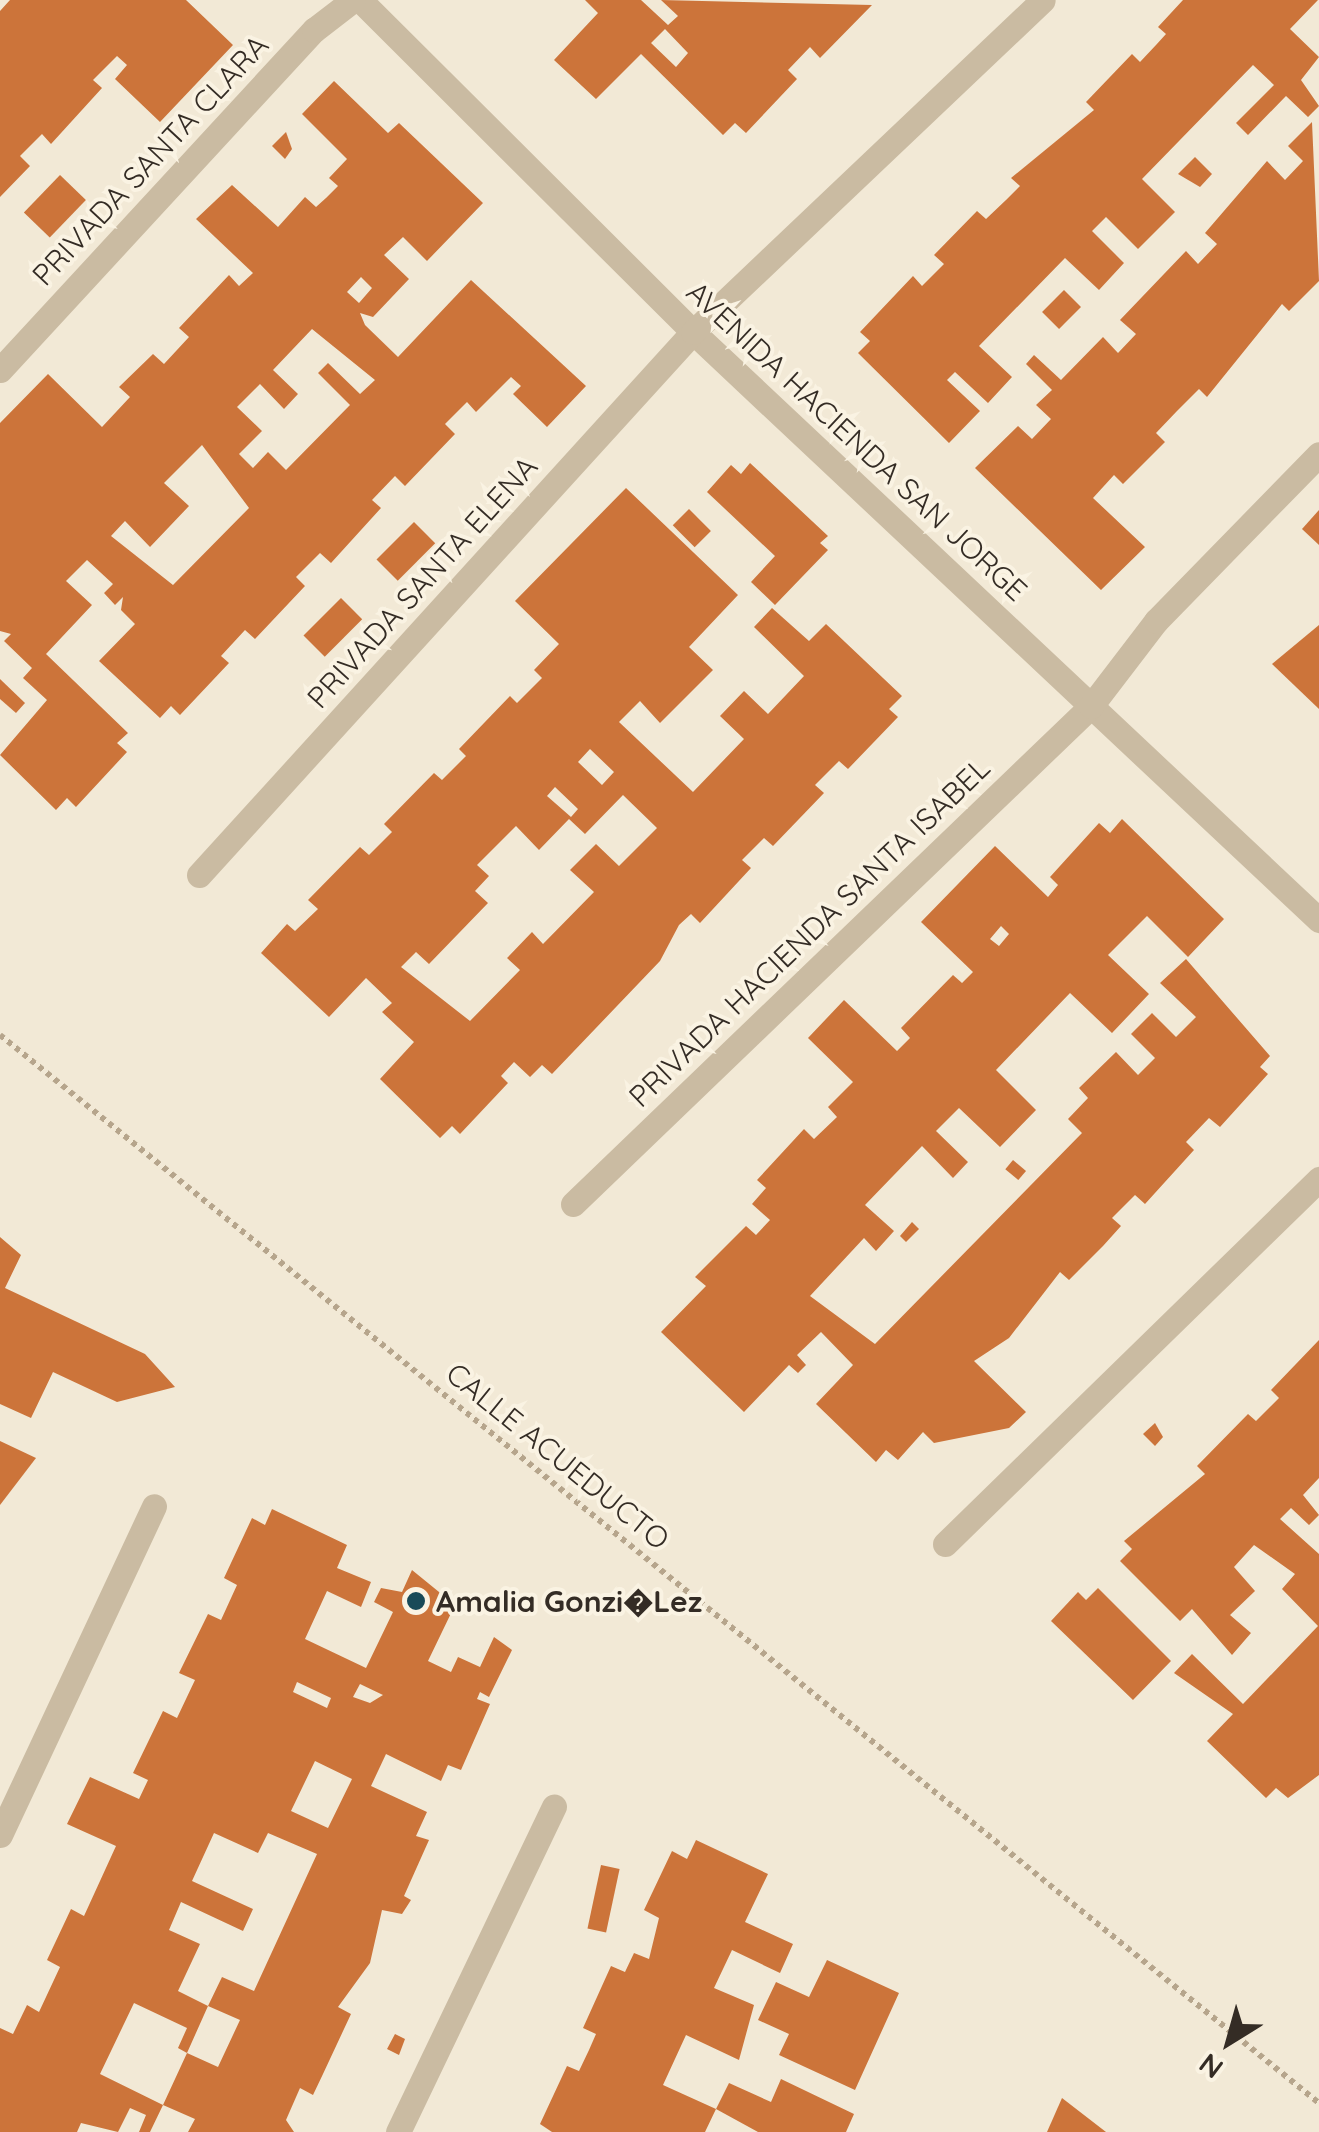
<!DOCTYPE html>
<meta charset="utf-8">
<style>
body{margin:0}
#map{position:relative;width:1319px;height:2132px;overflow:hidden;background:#f2e9d6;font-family:Quicksand,sans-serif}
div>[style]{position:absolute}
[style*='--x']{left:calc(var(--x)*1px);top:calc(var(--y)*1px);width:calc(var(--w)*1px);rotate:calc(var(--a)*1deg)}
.building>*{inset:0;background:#cc743a;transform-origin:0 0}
.path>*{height:6px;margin-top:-3px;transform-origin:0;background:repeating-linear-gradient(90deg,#b6a58c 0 5px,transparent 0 10px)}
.minor>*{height:25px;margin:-12.5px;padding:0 12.5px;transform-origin:12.5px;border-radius:12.5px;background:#cabba2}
.dots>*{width:28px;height:28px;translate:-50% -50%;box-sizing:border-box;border:5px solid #faf3e3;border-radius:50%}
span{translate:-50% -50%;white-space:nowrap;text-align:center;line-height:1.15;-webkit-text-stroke:8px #faf3e3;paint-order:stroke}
.street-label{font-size:30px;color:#342c25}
.poi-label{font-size:30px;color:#342c25;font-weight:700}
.left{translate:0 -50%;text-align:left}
.north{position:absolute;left:1179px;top:1992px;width:100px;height:100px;-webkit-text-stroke:8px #faf3e3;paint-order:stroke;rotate:217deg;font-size:28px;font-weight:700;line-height:40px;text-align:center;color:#342c25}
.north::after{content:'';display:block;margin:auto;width:35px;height:45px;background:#342c25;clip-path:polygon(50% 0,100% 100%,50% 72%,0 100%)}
</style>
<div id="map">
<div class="building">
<div style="clip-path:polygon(10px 0,186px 0,233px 45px,160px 122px,115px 79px,127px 65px,117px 56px,93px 80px,102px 88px,51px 144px,42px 134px,20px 156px,30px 166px,0 197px,0 11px)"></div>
<div style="clip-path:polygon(evenodd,585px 0,641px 0,668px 25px,678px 16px,661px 0,872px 5px,820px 58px,810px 47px,788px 70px,797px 79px,746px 133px,735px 123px,723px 135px,641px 54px,596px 99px,554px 60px,598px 13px,585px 0,665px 29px,688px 53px,676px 67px,651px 43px,665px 29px)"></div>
<div style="clip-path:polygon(1183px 0,1318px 0,1290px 29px,1319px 57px,1301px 80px,1319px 106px,1308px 117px,1286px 96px,1248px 135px,1236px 123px,1274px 85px,1253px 65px,1142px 179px,1175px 212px,1138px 249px,1106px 217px,1092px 231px,1124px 263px,1099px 290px,1065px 258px,979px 346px,1012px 377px,988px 403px,955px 372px,947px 380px,980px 411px,949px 443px,858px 353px,870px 341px,860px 332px,913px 276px,922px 286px,944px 264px,934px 255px,977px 211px,986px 219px,1006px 200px,1020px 186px,1011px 178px,1094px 110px,1086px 102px,1132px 54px,1140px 62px,1156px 45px,1166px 34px,1158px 27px)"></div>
<div style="clip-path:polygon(evenodd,334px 81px,388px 133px,399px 123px,483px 203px,427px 261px,403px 237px,384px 255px,409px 279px,373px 317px,360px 313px,365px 325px,398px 357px,471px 280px,586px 386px,547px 427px,513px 394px,521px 386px,511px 377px,476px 412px,467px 402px,445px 424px,455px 434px,405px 486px,395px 476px,372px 500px,381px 508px,331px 563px,320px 553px,296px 577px,305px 586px,255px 639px,245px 630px,221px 656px,229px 663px,180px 715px,171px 706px,160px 718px,99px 661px,135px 624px,121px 610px,123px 597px,115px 605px,104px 593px,113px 584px,87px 560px,66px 581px,92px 605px,46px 654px,128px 733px,117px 743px,127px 752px,76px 807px,67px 798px,56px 810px,0 755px,47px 700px,23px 678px,32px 668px,4px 641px,11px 634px,0 631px,0 423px,48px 374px,102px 427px,130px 397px,119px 387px,153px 354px,164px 364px,189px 337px,179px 328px,229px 275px,239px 286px,253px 273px,196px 219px,232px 185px,278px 227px,305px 197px,316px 207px,326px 198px,338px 186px,329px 178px,347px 159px,302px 114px,334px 81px,361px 277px,372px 288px,359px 303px,347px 292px,361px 277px,334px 81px,312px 329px,375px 380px,360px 394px,328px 363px,318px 373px,350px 405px,286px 470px,268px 452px,253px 468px,239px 454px,262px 431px,237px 407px,260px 384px,284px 409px,298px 394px,273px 370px,312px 329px,334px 81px,202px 445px,249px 508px,173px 585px,111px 536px,125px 521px,150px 547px,189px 506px,164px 483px,202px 445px)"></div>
<div style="clip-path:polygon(1312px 122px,1319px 281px,1289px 311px,1282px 304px,1207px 397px,1199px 389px,1177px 411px,1156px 433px,1165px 442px,1123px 484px,1114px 475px,1093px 498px,1145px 547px,1101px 590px,975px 468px,1018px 426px,1032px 439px,1051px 419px,1036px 405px,1052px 390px,1026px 364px,1034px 355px,1061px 380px,1103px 337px,1118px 353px,1136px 334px,1120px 320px,1186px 251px,1198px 264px,1217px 244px,1205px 233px,1267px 161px,1285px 180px,1303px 161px,1288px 146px)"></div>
<div style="clip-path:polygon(286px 132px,292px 149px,285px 159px,272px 146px)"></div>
<div style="clip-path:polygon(1195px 157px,1212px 174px,1200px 187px,1178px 174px)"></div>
<div style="left:60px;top:175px;width:36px;height:52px;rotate:44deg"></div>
<div style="left:1064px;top:290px;width:24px;height:31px;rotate:45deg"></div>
<div style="clip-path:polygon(750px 463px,828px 536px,820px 543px,828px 550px,775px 605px,751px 582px,775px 556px,707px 492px,731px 465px,741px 474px)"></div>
<div style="clip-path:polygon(evenodd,626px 488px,738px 595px,689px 647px,713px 670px,660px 723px,640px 701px,619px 722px,693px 792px,744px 739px,720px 716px,744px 691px,768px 714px,804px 676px,754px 627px,772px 608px,809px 641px,826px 624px,902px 696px,889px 709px,898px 717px,848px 769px,839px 761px,815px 785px,824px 793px,773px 846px,764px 838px,742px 860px,751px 868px,700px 923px,691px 914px,679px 925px,660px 961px,552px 1074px,542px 1065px,530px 1077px,514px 1062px,501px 1076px,508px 1083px,460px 1134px,452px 1126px,440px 1138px,380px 1079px,414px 1042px,382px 1012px,392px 1003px,366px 978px,329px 1017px,261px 953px,287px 924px,295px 931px,318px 909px,308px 900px,360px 847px,369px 855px,392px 832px,384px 824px,434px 773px,442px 780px,466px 756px,459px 749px,510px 696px,517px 703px,542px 678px,534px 670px,559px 644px,515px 601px,626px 488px,590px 749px,614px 772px,602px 785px,578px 762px,590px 749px,626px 488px,555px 787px,578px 809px,571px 817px,547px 796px,555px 787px,626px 488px,623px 795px,657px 828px,619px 866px,596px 844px,570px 870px,594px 892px,543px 944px,532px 932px,507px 958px,520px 970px,470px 1021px,401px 967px,416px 952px,429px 964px,488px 903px,475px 891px,489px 876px,477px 865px,516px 826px,539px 850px,569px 819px,585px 834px,623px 795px)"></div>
<div style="left:689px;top:509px;width:31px;height:23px;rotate:45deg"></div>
<div style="clip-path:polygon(1319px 510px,1319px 545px,1302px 529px)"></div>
<div style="left:414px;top:522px;width:30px;height:53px;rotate:45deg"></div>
<div style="left:341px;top:598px;width:30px;height:53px;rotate:45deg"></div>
<div style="clip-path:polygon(1319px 625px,1319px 709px,1272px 664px)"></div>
<div style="clip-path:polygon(0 679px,25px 703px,16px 713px,0 699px)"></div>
<div style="clip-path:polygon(evenodd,1122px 819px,1224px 919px,1188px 957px,1147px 916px,1108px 955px,1149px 994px,1112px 1033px,1070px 993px,996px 1070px,1036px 1110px,1000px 1147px,959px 1108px,936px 1131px,968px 1162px,953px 1178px,922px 1146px,865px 1205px,894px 1231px,876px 1251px,864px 1238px,810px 1296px,875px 1344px,1082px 1133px,1068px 1119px,1088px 1098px,1079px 1088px,1116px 1052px,1138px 1075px,1155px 1058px,1131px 1034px,1152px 1013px,1176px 1037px,1196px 1017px,1160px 983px,1186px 959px,1270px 1056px,1260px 1067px,1268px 1074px,1220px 1127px,1209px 1118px,1186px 1142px,1194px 1150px,1145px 1204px,1135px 1195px,1112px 1218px,1121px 1226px,1103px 1246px,1069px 1280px,1060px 1272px,1009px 1338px,974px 1361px,1026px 1412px,1009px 1428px,934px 1443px,923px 1432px,898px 1460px,886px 1450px,876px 1462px,816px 1404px,853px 1365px,821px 1332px,797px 1355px,806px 1365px,798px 1373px,789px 1365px,744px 1412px,661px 1332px,706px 1286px,695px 1277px,746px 1226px,756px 1235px,770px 1220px,752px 1204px,766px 1188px,757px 1180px,804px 1129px,814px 1139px,837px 1117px,828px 1107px,853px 1082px,808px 1038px,844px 1000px,897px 1051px,910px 1038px,901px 1028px,953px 975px,962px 983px,973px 972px,921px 922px,995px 846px,1048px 897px,1058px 885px,1050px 877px,1099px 823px,1110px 833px,1122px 819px,1001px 926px,1009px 934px,999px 946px,990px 939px,1001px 926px)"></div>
<div style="left:1013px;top:1160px;width:17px;height:12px;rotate:40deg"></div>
<div style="clip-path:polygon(912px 1222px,919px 1229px,906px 1242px,900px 1236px)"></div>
<div style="clip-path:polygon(0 1237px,21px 1255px,5px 1288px,145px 1354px,175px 1387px,117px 1402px,53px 1372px,31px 1418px,0 1404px)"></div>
<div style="clip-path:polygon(1319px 1340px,1319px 1478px,1303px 1495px,1319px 1515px,1309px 1525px,1291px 1508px,1280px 1519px,1319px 1554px,1319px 1775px,1288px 1798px,1276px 1788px,1266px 1798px,1207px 1741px,1233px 1714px,1174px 1673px,1192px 1654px,1243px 1704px,1318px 1626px,1282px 1589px,1295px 1574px,1254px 1545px,1234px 1567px,1255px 1591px,1230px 1615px,1251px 1633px,1232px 1655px,1192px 1609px,1180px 1621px,1120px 1561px,1132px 1549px,1124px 1541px,1205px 1474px,1197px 1466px,1248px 1414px,1256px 1421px,1279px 1398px,1271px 1390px)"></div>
<div style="clip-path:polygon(1155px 1423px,1163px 1437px,1155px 1446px,1143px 1434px)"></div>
<div style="clip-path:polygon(0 1441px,36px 1458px,0 1505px)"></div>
<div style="clip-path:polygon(evenodd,272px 1509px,347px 1545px,337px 1568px,371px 1582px,361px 1607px,327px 1591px,305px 1639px,366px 1668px,393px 1612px,374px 1602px,381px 1588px,402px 1592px,412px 1570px,455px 1605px,428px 1661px,451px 1672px,458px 1657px,480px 1667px,494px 1637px,512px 1650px,489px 1697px,480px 1692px,477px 1699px,490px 1704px,461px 1770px,448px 1765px,441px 1781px,386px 1754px,371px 1786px,427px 1812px,416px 1836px,429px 1840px,404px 1896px,411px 1900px,402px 1914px,382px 1910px,370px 1963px,338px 2007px,351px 2014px,323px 2074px,313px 2095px,300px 2088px,286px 2120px,294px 2132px,188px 2132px,195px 2119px,163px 2105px,187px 2053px,218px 2067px,240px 2020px,208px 2006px,222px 1977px,254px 1991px,317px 1854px,268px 1833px,258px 1853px,214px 1833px,192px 1881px,253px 1909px,243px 1931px,181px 1902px,169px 1930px,200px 1944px,178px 1991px,208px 2006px,187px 2053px,178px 2048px,187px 2028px,134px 2003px,100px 2074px,163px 2105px,150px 2132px,139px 2132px,146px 2115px,130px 2108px,118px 2132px,81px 2123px,77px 2132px,0 2132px,0 2028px,13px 2034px,27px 2005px,39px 2012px,60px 1967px,47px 1960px,71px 1909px,84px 1916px,116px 1846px,67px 1824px,90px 1777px,139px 1799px,148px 1780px,133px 1773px,163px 1711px,177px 1718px,195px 1680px,179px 1673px,208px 1614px,221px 1620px,237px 1585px,224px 1578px,252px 1518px,265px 1525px,272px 1509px,297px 1682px,331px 1698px,327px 1708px,293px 1692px,297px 1682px,272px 1509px,360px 1684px,383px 1695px,370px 1703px,353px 1697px,360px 1684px,272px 1509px,315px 1761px,352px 1779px,328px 1828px,291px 1811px,315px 1761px)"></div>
<div style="clip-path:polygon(1098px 1588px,1171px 1661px,1133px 1700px,1051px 1621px,1078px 1592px,1086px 1600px)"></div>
<div style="clip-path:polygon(696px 1840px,768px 1874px,745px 1922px,793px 1944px,780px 1973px,732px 1950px,714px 1988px,754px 2005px,739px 2060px,686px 2035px,663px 2085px,716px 2109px,729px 2083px,771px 2102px,781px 2079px,854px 2114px,846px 2132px,758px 2132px,716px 2109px,705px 2132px,552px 2132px,540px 2124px,567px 2066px,579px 2071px,589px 2050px,596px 2034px,583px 2028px,611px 1966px,625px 1972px,634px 1953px,649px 1959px,659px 1918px,644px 1910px,672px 1851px,687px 1859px)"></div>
<div style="left:601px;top:1865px;width:19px;height:65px;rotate:12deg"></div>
<div style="clip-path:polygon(827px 1960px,899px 1993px,855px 2090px,779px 2055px,789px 2034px,758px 2020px,776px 1982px,809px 1997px)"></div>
<div style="clip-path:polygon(395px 2034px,405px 2039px,399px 2055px,387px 2049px)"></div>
<div style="clip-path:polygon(1062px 2098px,1106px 2132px,1047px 2132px)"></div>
</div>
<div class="path">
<div style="--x:0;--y:1035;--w:1697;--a:39"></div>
</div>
<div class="minor">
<div style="--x:360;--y:0;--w:470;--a:44.9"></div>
<div style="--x:693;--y:332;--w:859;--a:43.21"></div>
<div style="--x:0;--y:370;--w:463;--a:-47.3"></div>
<div style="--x:314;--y:30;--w:49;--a:-37.6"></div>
<div style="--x:199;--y:875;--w:734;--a:-47.71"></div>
<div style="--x:693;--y:332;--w:482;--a:-43.5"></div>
<div style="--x:573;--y:1204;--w:719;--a:-43.87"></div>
<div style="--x:1091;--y:706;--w:107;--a:-52.6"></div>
<div style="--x:1156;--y:621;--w:233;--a:-45.7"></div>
<div style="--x:945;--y:1544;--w:523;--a:-44.3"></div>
<div style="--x:0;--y:1835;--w:363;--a:-64.9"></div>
<div style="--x:398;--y:2132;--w:361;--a:-64.4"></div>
</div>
<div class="dots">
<div style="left:416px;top:1601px;background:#194a58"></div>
</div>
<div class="street-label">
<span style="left:150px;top:160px;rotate:-47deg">PRIVADA SANTA CLARA</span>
<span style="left:857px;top:441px;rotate:43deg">AVENIDA HACIENDA SAN JORGE</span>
<span style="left:422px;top:582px;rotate:-48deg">PRIVADA SANTA ELENA</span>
<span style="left:809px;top:932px;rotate:-44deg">PRIVADA HACIENDA SANTA ISABEL</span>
<span style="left:558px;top:1456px;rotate:39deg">CALLE ACUEDUCTO</span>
</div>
<div class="poi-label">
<span class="left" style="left:436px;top:1601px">Amalia Gonzi�Lez</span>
</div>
<div class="north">N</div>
</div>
